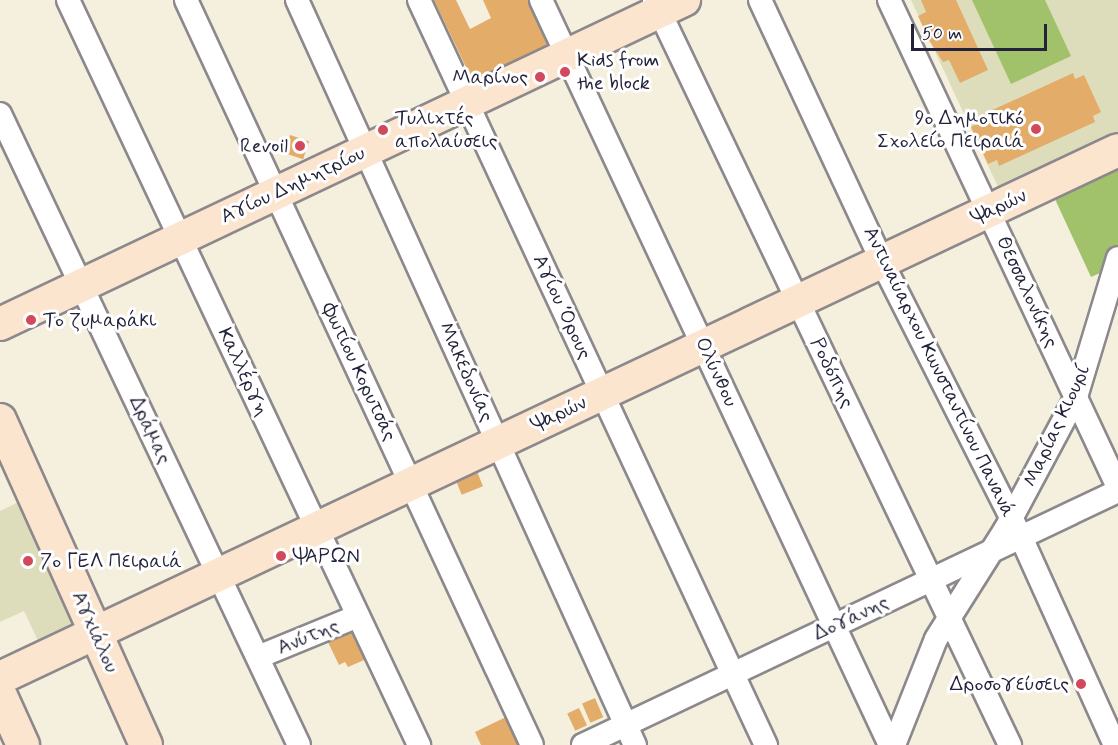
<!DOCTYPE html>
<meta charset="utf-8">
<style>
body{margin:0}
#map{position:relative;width:1118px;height:745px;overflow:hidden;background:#f5efde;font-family:Mynerve,sans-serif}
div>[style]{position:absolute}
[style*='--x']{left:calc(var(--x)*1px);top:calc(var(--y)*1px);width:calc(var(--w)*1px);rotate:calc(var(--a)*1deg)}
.built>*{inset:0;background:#deddbb}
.green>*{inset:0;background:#a1c26b}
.building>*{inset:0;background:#e3ad69;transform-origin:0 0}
.roads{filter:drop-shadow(2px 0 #8c888c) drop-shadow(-2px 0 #8c888c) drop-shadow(0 2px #8c888c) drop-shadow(0 -2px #8c888c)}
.street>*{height:22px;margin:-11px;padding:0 11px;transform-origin:11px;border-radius:11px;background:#fff}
.secondary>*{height:32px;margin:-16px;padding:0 16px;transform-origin:16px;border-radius:16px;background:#fce5cf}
.dots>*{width:16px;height:16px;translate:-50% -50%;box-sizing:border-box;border:3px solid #fff;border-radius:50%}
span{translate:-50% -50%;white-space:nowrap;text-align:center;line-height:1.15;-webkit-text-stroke:6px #fff;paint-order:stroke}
.poi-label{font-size:20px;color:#22223b}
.left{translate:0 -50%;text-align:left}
.right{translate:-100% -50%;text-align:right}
.street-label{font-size:20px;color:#22223b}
.scale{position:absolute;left:911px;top:24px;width:136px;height:27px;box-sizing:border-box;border:3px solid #22223b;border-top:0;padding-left:8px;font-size:18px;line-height:21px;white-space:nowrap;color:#22223b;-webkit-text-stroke:4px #fff;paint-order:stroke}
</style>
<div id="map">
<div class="built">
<div style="clip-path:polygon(911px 0,1118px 0,1118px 134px,998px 187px)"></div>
<div style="clip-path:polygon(27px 498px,83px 622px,39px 643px,24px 611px,0 622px,0 511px)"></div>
</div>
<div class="green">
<div style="clip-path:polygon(972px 0,1045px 0,1071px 56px,1011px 84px)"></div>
<div style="clip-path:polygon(1118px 167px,1118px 265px,1091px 277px,1054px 197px)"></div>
</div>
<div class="building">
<div style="clip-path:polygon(434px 0,456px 0,470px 29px,491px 18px,483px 0,533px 0,555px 47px,475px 86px)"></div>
<div style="clip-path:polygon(921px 0,956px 0,988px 70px,960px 83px,949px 60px,943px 62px,930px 42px,918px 16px,926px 12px)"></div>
<div style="clip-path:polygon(1073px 73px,1075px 79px,1084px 75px,1101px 112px,1093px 116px,1095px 122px,999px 166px,997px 160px,988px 164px,971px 127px,979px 123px,977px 117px)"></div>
<div style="left:290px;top:135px;width:20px;height:19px;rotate:18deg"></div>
<div style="left:474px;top:464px;width:24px;height:23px;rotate:68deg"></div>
<div style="clip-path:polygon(355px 624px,371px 657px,348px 667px,345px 662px,339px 665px,326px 638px)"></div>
<div style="left:595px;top:698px;width:21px;height:14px;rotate:67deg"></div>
<div style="left:579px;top:708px;width:19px;height:13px;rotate:65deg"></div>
<div style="clip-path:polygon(506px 717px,519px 745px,481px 745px,475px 732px)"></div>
</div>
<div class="roads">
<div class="street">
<div style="--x:68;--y:0;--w:824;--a:64.77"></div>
<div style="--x:186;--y:0;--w:821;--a:65.09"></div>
<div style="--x:297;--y:0;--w:818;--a:65.6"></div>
<div style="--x:419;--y:0;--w:822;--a:65.03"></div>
<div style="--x:541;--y:0;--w:823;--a:64.9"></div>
<div style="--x:654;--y:0;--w:826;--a:64.46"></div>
<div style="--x:760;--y:0;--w:289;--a:65"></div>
<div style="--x:882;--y:262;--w:308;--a:63.2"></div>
<div style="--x:1021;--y:537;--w:228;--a:65.7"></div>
<div style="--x:889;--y:0;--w:538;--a:64.82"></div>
<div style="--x:0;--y:114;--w:698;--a:64.65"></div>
<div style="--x:258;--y:657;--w:108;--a:-22.3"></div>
<div style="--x:583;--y:745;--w:592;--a:-25.4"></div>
<div style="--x:894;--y:745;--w:114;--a:-68.4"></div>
<div style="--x:936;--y:639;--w:129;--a:-57.7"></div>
<div style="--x:1005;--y:530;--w:151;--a:-61.9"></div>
<div style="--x:1076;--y:397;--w:145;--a:-73.2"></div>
</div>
<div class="secondary">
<div style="--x:0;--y:324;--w:757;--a:-25.35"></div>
<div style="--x:0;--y:420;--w:356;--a:65.8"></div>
<div style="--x:0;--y:678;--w:1236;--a:-25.28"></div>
<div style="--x:0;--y:694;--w:56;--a:65.7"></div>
</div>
</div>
<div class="dots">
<div style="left:565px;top:72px;background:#d1495b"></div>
<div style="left:540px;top:77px;background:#d1495b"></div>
<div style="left:1036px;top:129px;background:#d1495b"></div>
<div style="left:383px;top:130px;background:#d1495b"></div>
<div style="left:300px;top:146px;background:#d1495b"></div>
<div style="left:31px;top:320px;background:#d1495b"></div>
<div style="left:281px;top:556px;background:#d1495b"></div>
<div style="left:28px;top:561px;background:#d1495b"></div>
<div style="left:1081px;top:684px;background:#d1495b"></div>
</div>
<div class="poi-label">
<span class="left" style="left:577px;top:72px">Kids from<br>the block</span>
<span class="right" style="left:528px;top:77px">Μαρίνος</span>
<span class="left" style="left:395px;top:130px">Τυλιχτές<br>απολαύσεις</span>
<span class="right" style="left:1024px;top:130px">9ο Δημοτικό<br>Σχολείο Πειραιά</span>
<span class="right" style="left:288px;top:146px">Revoil</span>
<span class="left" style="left:43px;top:320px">Το ζυμαράκι</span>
<span class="left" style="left:293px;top:556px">ΨΑΡΩΝ</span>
<span class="left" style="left:40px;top:561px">7ο ΓΕΛ Πειραιά</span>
<span class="right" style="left:1069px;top:684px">Δροσογεύσεις</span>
</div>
<div class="street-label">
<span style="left:293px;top:185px;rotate:-25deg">Αγίου Δημητρίου</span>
<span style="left:999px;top:207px;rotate:-25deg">Ψαρών</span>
<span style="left:1027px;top:292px;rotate:65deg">Θεσσαλονίκης</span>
<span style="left:562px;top:307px;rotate:65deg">Αγίου Όρους</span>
<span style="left:243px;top:372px;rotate:65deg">Καλλέργη</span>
<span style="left:359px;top:372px;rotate:65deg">Φωτίου Κορυτσάς</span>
<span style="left:466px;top:372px;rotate:66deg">Μακεδονίας</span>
<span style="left:716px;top:372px;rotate:65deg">Ολύνθου</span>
<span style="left:939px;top:372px;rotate:64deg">Αντιναύαρχου Κωνσταντίνου Πανανά</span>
<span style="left:832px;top:373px;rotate:64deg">Ροδόπης</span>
<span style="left:559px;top:414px;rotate:-25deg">Ψαρών</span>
<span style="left:1057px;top:426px;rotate:-65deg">Μαρίας Κιουρί</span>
<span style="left:150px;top:430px;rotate:65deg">Δράμας</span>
<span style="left:851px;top:618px;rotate:-25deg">Δογάνης</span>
<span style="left:95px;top:632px;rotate:66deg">Αγχιάλου</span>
<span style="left:308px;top:637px;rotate:-22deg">Ανύτης</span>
</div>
<div class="scale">50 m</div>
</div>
